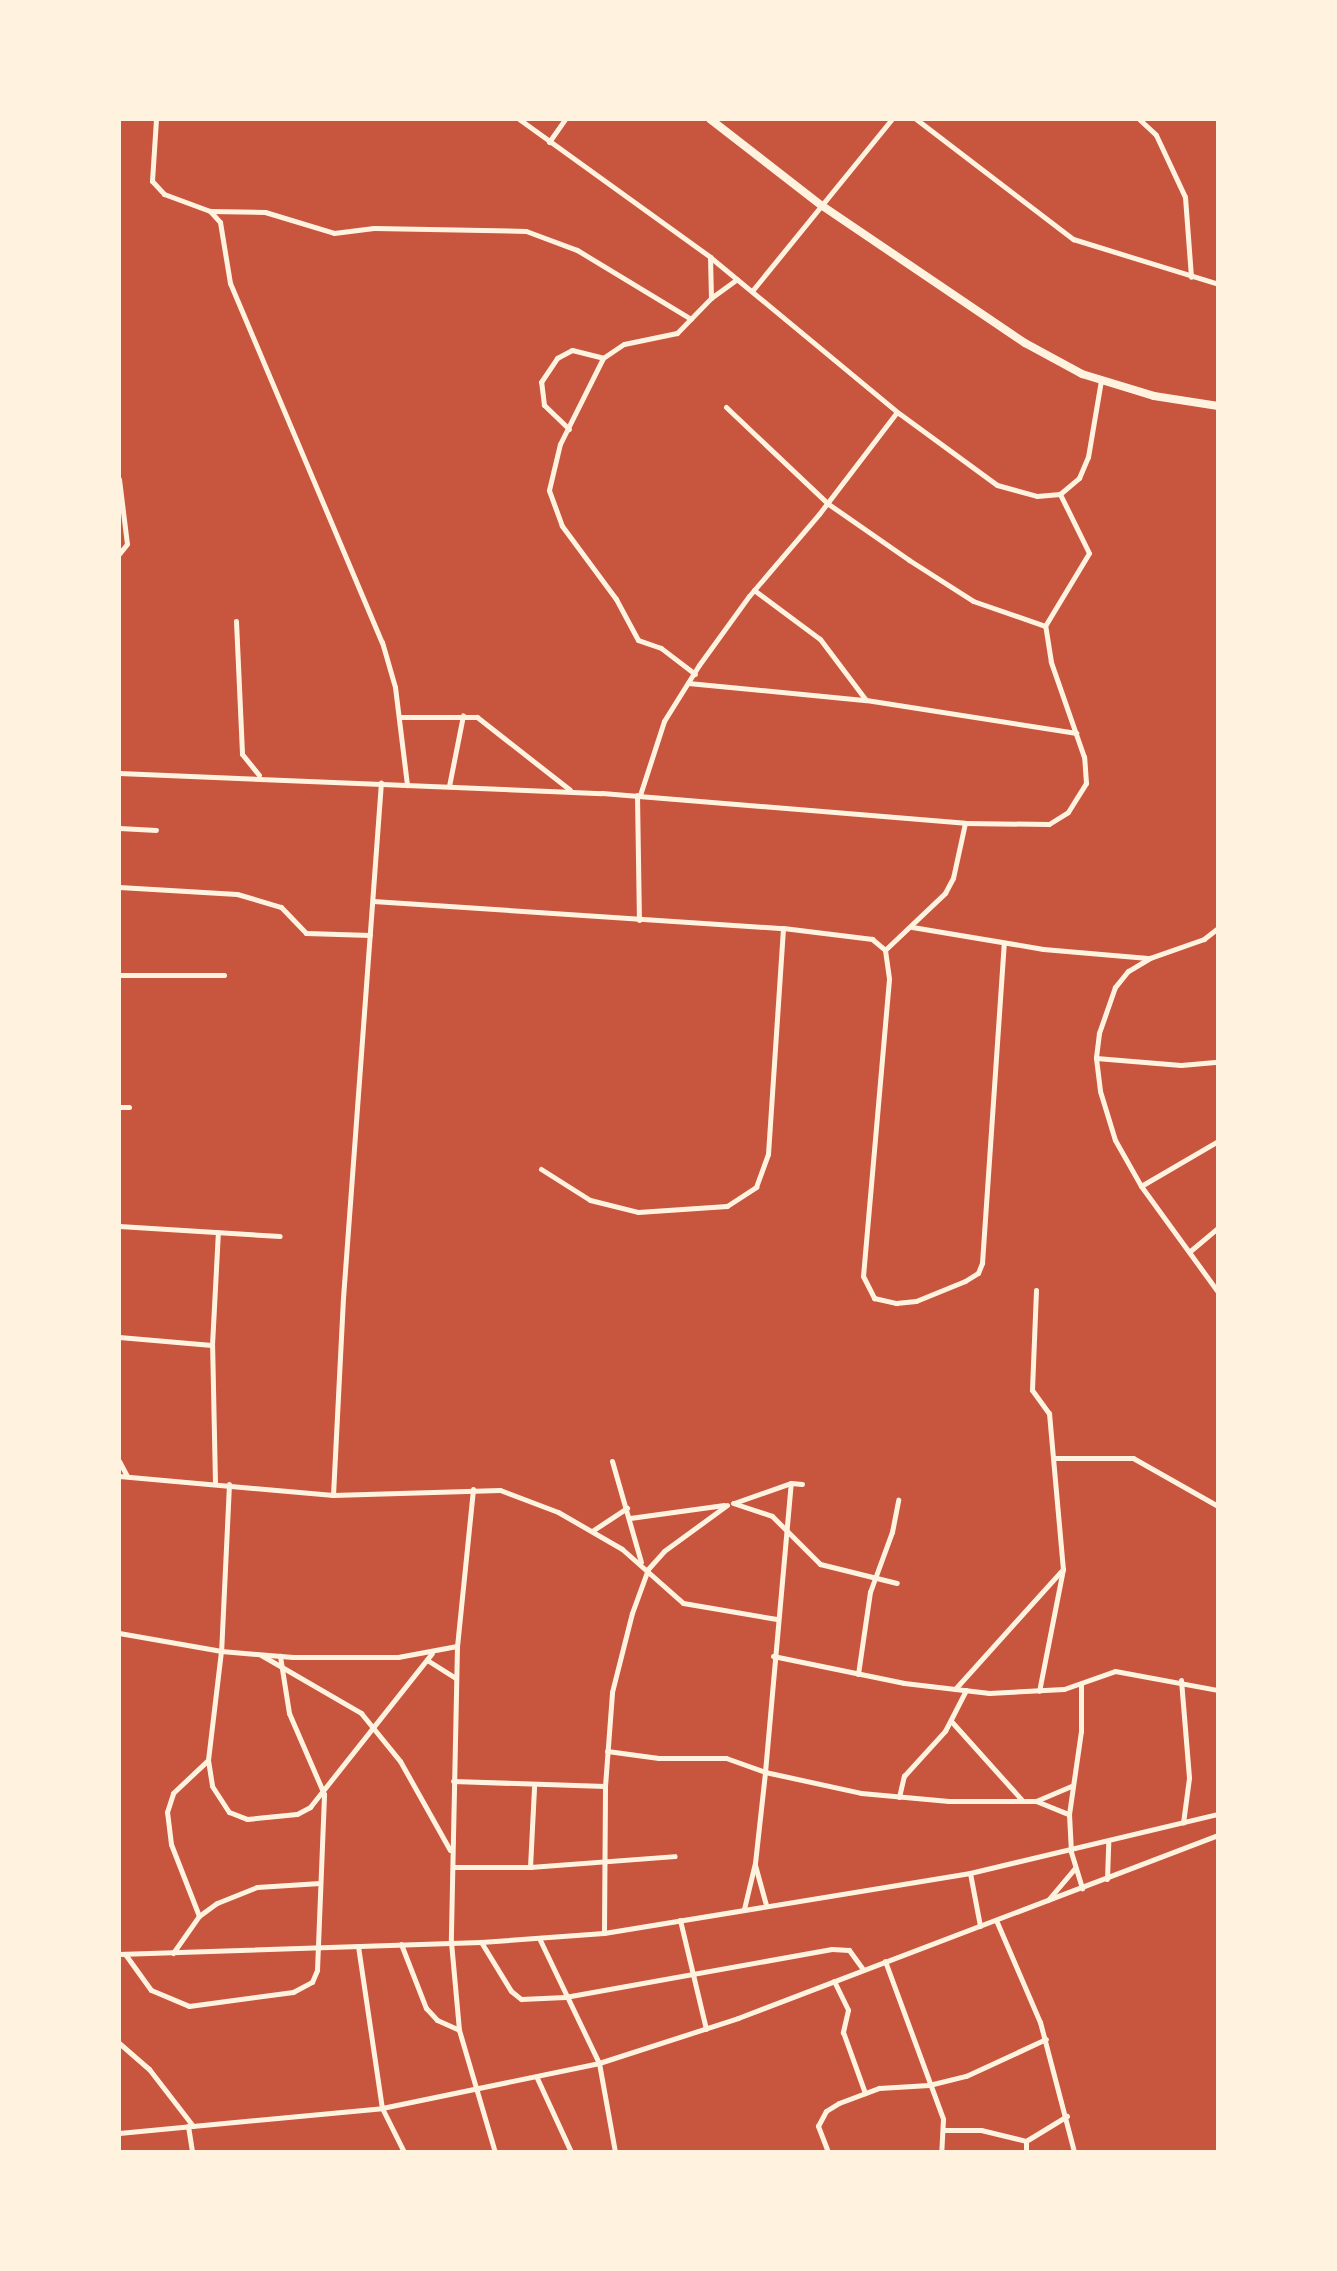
<!DOCTYPE html>
<style>
body{margin:0}
#map{position:relative;width:1337px;height:2271px;overflow:hidden;background:#c8553d;font-family:Signika,sans-serif}
div>[style]{position:absolute}
[style*='--x']{left:calc(var(--x)*1px);top:calc(var(--y)*1px);width:calc(var(--w)*1px);rotate:calc(var(--a)*1deg)}
.minor>*{height:5px;margin:-2.5px;padding:0 2.5px;transform-origin:2.5px;border-radius:2.5px;background:#fff3e0}
.secondary>*{height:8px;margin:-4px;padding:0 4px;transform-origin:4px;border-radius:4px;background:#fff3e0}
span{translate:-50% -50%;white-space:nowrap;text-align:center;line-height:1.15;-webkit-text-stroke:6px #fff3e0;paint-order:stroke}
.frame{position:absolute;inset:0;border:121px solid #fff3e0;pointer-events:none}
</style>
<div id="map">
<div class="minor">
<div style="--x:156;--y:119;--w:62;--a:93.7"></div>
<div style="--x:152;--y:181;--w:18;--a:47"></div>
<div style="--x:164;--y:194;--w:49;--a:20.3"></div>
<div style="--x:210;--y:211;--w:15;--a:48"></div>
<div style="--x:220;--y:222;--w:62;--a:80.7"></div>
<div style="--x:230;--y:283;--w:390;--a:67.1"></div>
<div style="--x:382;--y:642;--w:47;--a:73.9"></div>
<div style="--x:395;--y:687;--w:99;--a:83"></div>
<div style="--x:519;--y:119;--w:236;--a:35.8"></div>
<div style="--x:710;--y:257;--w:246;--a:39.6"></div>
<div style="--x:900;--y:414;--w:120;--a:36.2"></div>
<div style="--x:997;--y:485;--w:41;--a:15.4"></div>
<div style="--x:1037;--y:496;--w:23;--a:-5"></div>
<div style="--x:1060;--y:494;--w:25;--a:-40"></div>
<div style="--x:1079;--y:478;--w:23;--a:-67"></div>
<div style="--x:1088;--y:457;--w:78;--a:-80.4"></div>
<div style="--x:916;--y:119;--w:198;--a:37.4"></div>
<div style="--x:1073;--y:239;--w:152;--a:17.2"></div>
<div style="--x:1139;--y:119;--w:23;--a:43"></div>
<div style="--x:1156;--y:135;--w:68;--a:64.9"></div>
<div style="--x:1185;--y:197;--w:80;--a:85.7"></div>
<div style="--x:549;--y:142;--w:28;--a:-55"></div>
<div style="--x:210;--y:211;--w:55;--a:1"></div>
<div style="--x:265;--y:212;--w:72;--a:16.9"></div>
<div style="--x:334;--y:233;--w:40;--a:-7.1"></div>
<div style="--x:374;--y:228;--w:152;--a:1.1"></div>
<div style="--x:526;--y:231;--w:54;--a:20.4"></div>
<div style="--x:577;--y:250;--w:133;--a:31.2"></div>
<div style="--x:710;--y:257;--w:41;--a:88.6"></div>
<div style="--x:752;--y:291;--w:222;--a:-50.9"></div>
<div style="--x:726;--y:407;--w:139;--a:43.5"></div>
<div style="--x:827;--y:503;--w:100;--a:34.8"></div>
<div style="--x:909;--y:560;--w:76;--a:32.6"></div>
<div style="--x:973;--y:601;--w:76;--a:19.1"></div>
<div style="--x:569;--y:429;--w:35;--a:-136"></div>
<div style="--x:544;--y:405;--w:23;--a:-97"></div>
<div style="--x:541;--y:382;--w:29;--a:-56"></div>
<div style="--x:557;--y:358;--w:17;--a:-28"></div>
<div style="--x:572;--y:350;--w:32;--a:14"></div>
<div style="--x:119;--y:479;--w:65;--a:83"></div>
<div style="--x:127;--y:544;--w:13;--a:129"></div>
<div style="--x:754;--y:590;--w:82;--a:36.6"></div>
<div style="--x:820;--y:639;--w:76;--a:53"></div>
<div style="--x:236;--y:621;--w:133;--a:87.4"></div>
<div style="--x:242;--y:754;--w:27;--a:51"></div>
<div style="--x:695;--y:674;--w:43;--a:-142.6"></div>
<div style="--x:661;--y:648;--w:24;--a:-161"></div>
<div style="--x:638;--y:640;--w:47;--a:-118.2"></div>
<div style="--x:616;--y:599;--w:91;--a:-126.5"></div>
<div style="--x:562;--y:526;--w:38;--a:-110"></div>
<div style="--x:549;--y:490;--w:47;--a:-76.6"></div>
<div style="--x:560;--y:444;--w:96;--a:-63.4"></div>
<div style="--x:603;--y:358;--w:25;--a:-34"></div>
<div style="--x:624;--y:344;--w:54;--a:-11.7"></div>
<div style="--x:677;--y:333;--w:49;--a:-45.8"></div>
<div style="--x:711;--y:298;--w:32;--a:-36"></div>
<div style="--x:688;--y:683;--w:179;--a:5.5"></div>
<div style="--x:866;--y:700;--w:213;--a:8.9"></div>
<div style="--x:399;--y:717;--w:78;--a:0"></div>
<div style="--x:477;--y:717;--w:118;--a:38.1"></div>
<div style="--x:119;--y:773;--w:483;--a:2.4"></div>
<div style="--x:602;--y:793;--w:364;--a:4.7"></div>
<div style="--x:965;--y:823;--w:84;--a:0.7"></div>
<div style="--x:1049;--y:824;--w:22;--a:-32"></div>
<div style="--x:1068;--y:812;--w:34;--a:-58"></div>
<div style="--x:1086;--y:783;--w:26;--a:-94"></div>
<div style="--x:1084;--y:757;--w:101;--a:-109.2"></div>
<div style="--x:1051;--y:662;--w:36;--a:-99"></div>
<div style="--x:1045;--y:626;--w:85;--a:-58.9"></div>
<div style="--x:1089;--y:553;--w:66;--a:-116.2"></div>
<div style="--x:449;--y:786;--w:72;--a:-78.8"></div>
<div style="--x:637;--y:795;--w:125;--a:89.1"></div>
<div style="--x:640;--y:795;--w:78;--a:-72"></div>
<div style="--x:664;--y:721;--w:66;--a:-58"></div>
<div style="--x:699;--y:665;--w:85;--a:-54.1"></div>
<div style="--x:749;--y:596;--w:108;--a:-49.5"></div>
<div style="--x:819;--y:514;--w:128;--a:-52.6"></div>
<div style="--x:119;--y:828;--w:37;--a:3"></div>
<div style="--x:119;--y:887;--w:118;--a:3.4"></div>
<div style="--x:237;--y:894;--w:46;--a:16.5"></div>
<div style="--x:281;--y:907;--w:36;--a:46"></div>
<div style="--x:306;--y:933;--w:64;--a:1.8"></div>
<div style="--x:373;--y:901;--w:411;--a:3.8"></div>
<div style="--x:783;--y:928;--w:90;--a:7"></div>
<div style="--x:872;--y:939;--w:17;--a:40"></div>
<div style="--x:885;--y:950;--w:29;--a:82"></div>
<div style="--x:889;--y:979;--w:298;--a:95"></div>
<div style="--x:863;--y:1276;--w:25;--a:63"></div>
<div style="--x:874;--y:1298;--w:23;--a:13"></div>
<div style="--x:896;--y:1303;--w:20;--a:-6"></div>
<div style="--x:916;--y:1301;--w:53;--a:-22.2"></div>
<div style="--x:965;--y:1281;--w:15;--a:-32"></div>
<div style="--x:978;--y:1273;--w:11;--a:-68"></div>
<div style="--x:982;--y:1263;--w:321;--a:-86.1"></div>
<div style="--x:912;--y:927;--w:133;--a:9.5"></div>
<div style="--x:1043;--y:949;--w:105;--a:4.9"></div>
<div style="--x:1218;--y:928;--w:18;--a:142"></div>
<div style="--x:1204;--y:939;--w:57;--a:160.6"></div>
<div style="--x:1150;--y:958;--w:26;--a:149"></div>
<div style="--x:1128;--y:971;--w:21;--a:129"></div>
<div style="--x:1115;--y:987;--w:49;--a:109.2"></div>
<div style="--x:1099;--y:1033;--w:25;--a:97"></div>
<div style="--x:1096;--y:1058;--w:33;--a:83"></div>
<div style="--x:1100;--y:1091;--w:51;--a:73"></div>
<div style="--x:1115;--y:1140;--w:53;--a:60.5"></div>
<div style="--x:1141;--y:1186;--w:131;--a:54"></div>
<div style="--x:885;--y:950;--w:83;--a:-43.5"></div>
<div style="--x:945;--y:893;--w:17;--a:-62"></div>
<div style="--x:953;--y:878;--w:56;--a:-77.7"></div>
<div style="--x:119;--y:975;--w:105;--a:0"></div>
<div style="--x:1096;--y:1058;--w:85;--a:4.7"></div>
<div style="--x:1181;--y:1065;--w:37;--a:-5"></div>
<div style="--x:119;--y:1107;--w:10;--a:0"></div>
<div style="--x:541;--y:1169;--w:58;--a:32.3"></div>
<div style="--x:590;--y:1200;--w:49;--a:14"></div>
<div style="--x:638;--y:1212;--w:89;--a:-3.9"></div>
<div style="--x:727;--y:1206;--w:35;--a:-33"></div>
<div style="--x:756;--y:1187;--w:35;--a:-70"></div>
<div style="--x:768;--y:1154;--w:226;--a:-86.2"></div>
<div style="--x:1141;--y:1186;--w:89;--a:-30.3"></div>
<div style="--x:119;--y:1226;--w:161;--a:3.6"></div>
<div style="--x:1189;--y:1252;--w:38;--a:-40"></div>
<div style="--x:1036;--y:1290;--w:100;--a:92.3"></div>
<div style="--x:1032;--y:1390;--w:29;--a:54"></div>
<div style="--x:1049;--y:1413;--w:157;--a:84.9"></div>
<div style="--x:1063;--y:1569;--w:124;--a:101.1"></div>
<div style="--x:119;--y:1337;--w:93;--a:4.9"></div>
<div style="--x:1054;--y:1458;--w:79;--a:0"></div>
<div style="--x:1133;--y:1458;--w:98;--a:29.5"></div>
<div style="--x:119;--y:1461;--w:17;--a:62"></div>
<div style="--x:612;--y:1461;--w:105;--a:74"></div>
<div style="--x:119;--y:1476;--w:215;--a:5.1"></div>
<div style="--x:333;--y:1495;--w:167;--a:-1.7"></div>
<div style="--x:500;--y:1490;--w:62;--a:20.8"></div>
<div style="--x:558;--y:1512;--w:74;--a:30"></div>
<div style="--x:622;--y:1549;--w:81;--a:41.5"></div>
<div style="--x:683;--y:1603;--w:95;--a:9.7"></div>
<div style="--x:215;--y:1483;--w:138;--a:-91.2"></div>
<div style="--x:212;--y:1345;--w:113;--a:-87"></div>
<div style="--x:229;--y:1484;--w:167;--a:92.7"></div>
<div style="--x:221;--y:1651;--w:110;--a:96.8"></div>
<div style="--x:208;--y:1760;--w:26;--a:81"></div>
<div style="--x:212;--y:1786;--w:31;--a:57"></div>
<div style="--x:229;--y:1812;--w:19;--a:21"></div>
<div style="--x:247;--y:1819;--w:50;--a:-5.7"></div>
<div style="--x:297;--y:1814;--w:15;--a:-28"></div>
<div style="--x:310;--y:1807;--w:196;--a:-51.6"></div>
<div style="--x:473;--y:1489;--w:158;--a:95.8"></div>
<div style="--x:457;--y:1646;--w:296;--a:91.2"></div>
<div style="--x:451;--y:1942;--w:88;--a:84.8"></div>
<div style="--x:459;--y:2030;--w:127;--a:73.6"></div>
<div style="--x:333;--y:1495;--w:197;--a:-87.1"></div>
<div style="--x:343;--y:1298;--w:517;--a:-85.79"></div>
<div style="--x:733;--y:1503;--w:41;--a:18.4"></div>
<div style="--x:772;--y:1516;--w:68;--a:45"></div>
<div style="--x:820;--y:1564;--w:79;--a:13.9"></div>
<div style="--x:734;--y:1503;--w:60;--a:-19.3"></div>
<div style="--x:791;--y:1483;--w:11;--a:5"></div>
<div style="--x:630;--y:1518;--w:95;--a:-7.9"></div>
<div style="--x:592;--y:1531;--w:42;--a:-33.3"></div>
<div style="--x:119;--y:1633;--w:104;--a:10"></div>
<div style="--x:221;--y:1651;--w:72;--a:4.8"></div>
<div style="--x:293;--y:1657;--w:105;--a:0"></div>
<div style="--x:398;--y:1657;--w:60;--a:-10.6"></div>
<div style="--x:261;--y:1655;--w:116;--a:30.1"></div>
<div style="--x:361;--y:1713;--w:62;--a:50.9"></div>
<div style="--x:400;--y:1761;--w:102;--a:60.7"></div>
<div style="--x:773;--y:1656;--w:134;--a:11.6"></div>
<div style="--x:904;--y:1683;--w:86;--a:6.7"></div>
<div style="--x:989;--y:1693;--w:75;--a:-3.1"></div>
<div style="--x:1064;--y:1689;--w:54;--a:-19.4"></div>
<div style="--x:1115;--y:1671;--w:105;--a:10.5"></div>
<div style="--x:427;--y:1660;--w:34;--a:32"></div>
<div style="--x:858;--y:1674;--w:83;--a:-81.7"></div>
<div style="--x:870;--y:1592;--w:64;--a:-69.9"></div>
<div style="--x:892;--y:1532;--w:33;--a:-79"></div>
<div style="--x:1181;--y:1680;--w:98;--a:85.3"></div>
<div style="--x:1189;--y:1778;--w:45;--a:97.6"></div>
<div style="--x:1081;--y:1684;--w:47;--a:90"></div>
<div style="--x:1081;--y:1731;--w:84;--a:98.2"></div>
<div style="--x:1069;--y:1814;--w:38;--a:87"></div>
<div style="--x:1071;--y:1852;--w:38;--a:73"></div>
<div style="--x:955;--y:1689;--w:161;--a:-48"></div>
<div style="--x:951;--y:1721;--w:105;--a:48.1"></div>
<div style="--x:607;--y:1751;--w:52;--a:7.7"></div>
<div style="--x:659;--y:1758;--w:67;--a:0"></div>
<div style="--x:726;--y:1758;--w:41;--a:19.7"></div>
<div style="--x:765;--y:1772;--w:98;--a:12.3"></div>
<div style="--x:861;--y:1793;--w:88;--a:5.2"></div>
<div style="--x:949;--y:1801;--w:87;--a:0"></div>
<div style="--x:1036;--y:1801;--w:35;--a:22"></div>
<div style="--x:453;--y:1781;--w:152;--a:1.9"></div>
<div style="--x:899;--y:1797;--w:22;--a:-77"></div>
<div style="--x:904;--y:1776;--w:61;--a:-47.7"></div>
<div style="--x:945;--y:1731;--w:46;--a:-62.9"></div>
<div style="--x:1036;--y:1801;--w:39;--a:-23"></div>
<div style="--x:755;--y:1865;--w:41;--a:74.6"></div>
<div style="--x:453;--y:1867;--w:77;--a:0"></div>
<div style="--x:530;--y:1867;--w:145;--a:-4.3"></div>
<div style="--x:530;--y:1867;--w:80;--a:-87.1"></div>
<div style="--x:970;--y:1873;--w:54;--a:79.3"></div>
<div style="--x:1107;--y:1879;--w:36;--a:-88"></div>
<div style="--x:1048;--y:1900;--w:42;--a:-49.8"></div>
<div style="--x:744;--y:1909;--w:47;--a:-76.6"></div>
<div style="--x:755;--y:1863;--w:92;--a:-83.7"></div>
<div style="--x:765;--y:1772;--w:290;--a:-84.9"></div>
<div style="--x:199;--y:1916;--w:77;--a:-111.3"></div>
<div style="--x:171;--y:1844;--w:32;--a:-97"></div>
<div style="--x:167;--y:1812;--w:20;--a:-72"></div>
<div style="--x:173;--y:1793;--w:48;--a:-43.3"></div>
<div style="--x:680;--y:1920;--w:112;--a:76.6"></div>
<div style="--x:996;--y:1920;--w:111;--a:66.7"></div>
<div style="--x:1040;--y:2022;--w:134;--a:75.3"></div>
<div style="--x:604;--y:1933;--w:147;--a:-89.6"></div>
<div style="--x:605;--y:1786;--w:94;--a:-85.7"></div>
<div style="--x:612;--y:1692;--w:81;--a:-75.8"></div>
<div style="--x:632;--y:1613;--w:47;--a:-70"></div>
<div style="--x:648;--y:1569;--w:24;--a:-48"></div>
<div style="--x:664;--y:1551;--w:78;--a:-36.1"></div>
<div style="--x:540;--y:1940;--w:136;--a:64.4"></div>
<div style="--x:599;--y:2063;--w:90;--a:79.8"></div>
<div style="--x:481;--y:1942;--w:57;--a:58.5"></div>
<div style="--x:511;--y:1991;--w:13;--a:39"></div>
<div style="--x:521;--y:1999;--w:44;--a:-2.6"></div>
<div style="--x:565;--y:1997;--w:271;--a:-10.2"></div>
<div style="--x:832;--y:1949;--w:17;--a:3"></div>
<div style="--x:849;--y:1950;--w:24;--a:54"></div>
<div style="--x:401;--y:1944;--w:69;--a:68.7"></div>
<div style="--x:426;--y:2008;--w:16;--a:47"></div>
<div style="--x:437;--y:2020;--w:24;--a:24"></div>
<div style="--x:358;--y:1946;--w:164;--a:81.6"></div>
<div style="--x:382;--y:2108;--w:49;--a:63.4"></div>
<div style="--x:173;--y:1953;--w:45;--a:-54.9"></div>
<div style="--x:199;--y:1916;--w:22;--a:-36"></div>
<div style="--x:217;--y:1903;--w:43;--a:-21.8"></div>
<div style="--x:257;--y:1887;--w:63;--a:-3.6"></div>
<div style="--x:119;--y:1954;--w:362;--a:-1.9"></div>
<div style="--x:481;--y:1942;--w:123;--a:-4.2"></div>
<div style="--x:604;--y:1933;--w:371;--a:-9.3"></div>
<div style="--x:970;--y:1873;--w:255;--a:-13.4"></div>
<div style="--x:125;--y:1954;--w:44;--a:54.2"></div>
<div style="--x:151;--y:1990;--w:41;--a:22.8"></div>
<div style="--x:189;--y:2006;--w:105;--a:-7.7"></div>
<div style="--x:293;--y:1992;--w:21;--a:-28"></div>
<div style="--x:312;--y:1982;--w:13;--a:-67"></div>
<div style="--x:317;--y:1970;--w:176;--a:-87.7"></div>
<div style="--x:324;--y:1794;--w:88;--a:-113.4"></div>
<div style="--x:289;--y:1713;--w:58;--a:-99"></div>
<div style="--x:885;--y:1961;--w:168;--a:69.8"></div>
<div style="--x:943;--y:2119;--w:33;--a:93"></div>
<div style="--x:834;--y:1981;--w:32;--a:64"></div>
<div style="--x:848;--y:2010;--w:23;--a:103"></div>
<div style="--x:843;--y:2032;--w:65;--a:70.2"></div>
<div style="--x:119;--y:2043;--w:40;--a:41"></div>
<div style="--x:149;--y:2069;--w:72;--a:52.3"></div>
<div style="--x:537;--y:2078;--w:81;--a:65.3"></div>
<div style="--x:188;--y:2126;--w:26;--a:81"></div>
<div style="--x:944;--y:2130;--w:37;--a:0"></div>
<div style="--x:981;--y:2130;--w:46;--a:13.7"></div>
<div style="--x:1026;--y:2141;--w:48;--a:-31.4"></div>
<div style="--x:119;--y:2133;--w:264;--a:-5.4"></div>
<div style="--x:382;--y:2108;--w:222;--a:-11.7"></div>
<div style="--x:599;--y:2063;--w:146;--a:-17.9"></div>
<div style="--x:738;--y:2018;--w:514;--a:-20.87"></div>
<div style="--x:828;--y:2152;--w:28;--a:-111"></div>
<div style="--x:818;--y:2126;--w:17;--a:-62"></div>
<div style="--x:826;--y:2111;--w:15;--a:-32"></div>
<div style="--x:839;--y:2103;--w:43;--a:-20.6"></div>
<div style="--x:879;--y:2088;--w:50;--a:-3.4"></div>
<div style="--x:929;--y:2085;--w:38;--a:-14"></div>
<div style="--x:966;--y:2076;--w:88;--a:-24.8"></div>
<div style="--x:1026;--y:2152;--w:11;--a:-90"></div>
</div>
<div class="secondary">
<div style="--x:710;--y:119;--w:140;--a:37.8"></div>
<div style="--x:821;--y:205;--w:246;--a:34.1"></div>
<div style="--x:1025;--y:343;--w:65;--a:28.5"></div>
<div style="--x:1082;--y:374;--w:75;--a:17"></div>
<div style="--x:1154;--y:396;--w:65;--a:8.9"></div>
</div>
<div class="frame"></div>
</div>
